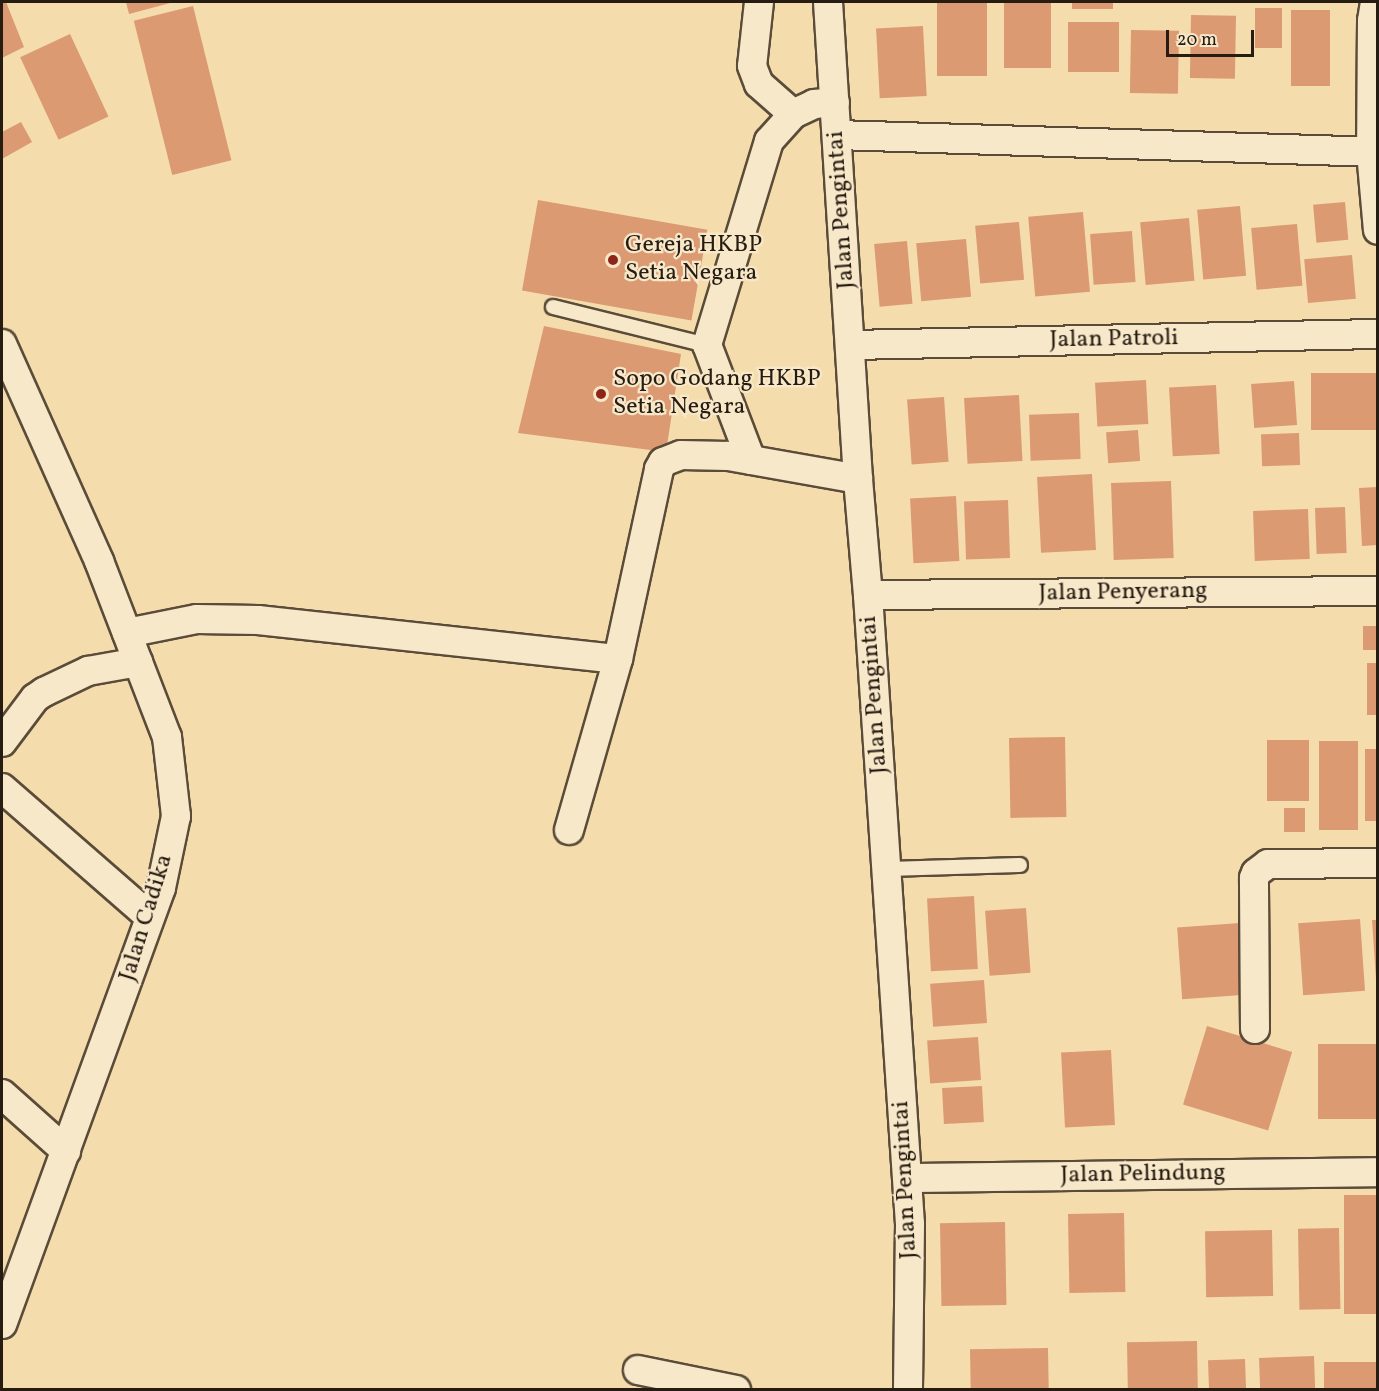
<!DOCTYPE html>
<style>
body{margin:0}
#map{position:relative;width:1379px;height:1391px;overflow:hidden;background:#f5dcad;font-family:Vollkorn,serif}
div>[style]{position:absolute}
[style*='--x']{left:calc(var(--x)*1px);top:calc(var(--y)*1px);width:calc(var(--w)*1px);rotate:calc(var(--a)*1deg)}
.building>*{inset:0;background:#db9a72;transform-origin:0 0}
.roads{filter:drop-shadow(2px 0 #5a4c39) drop-shadow(-2px 0 #5a4c39) drop-shadow(0 2px #5a4c39) drop-shadow(0 -2px #5a4c39)}
.lane>*{height:14px;margin:-7px;padding:0 7px;transform-origin:7px;border-radius:7px;background:#f8e8ca}
.street>*{height:28px;margin:-14px;padding:0 14px;transform-origin:14px;border-radius:14px;background:#f8e8ca}
.dots>*{width:16px;height:16px;translate:-50% -50%;box-sizing:border-box;border:3px solid #f8e8ca;border-radius:50%}
span{translate:-50% -50%;white-space:nowrap;text-align:center;line-height:1.15;-webkit-text-stroke:4.5px #f8e8ca;paint-order:stroke}
.street-label{font-size:24px;color:#261c12}
.poi-label{font-size:24px;color:#261c12}
.left{translate:0 -50%;text-align:left}
.frame{position:absolute;inset:0;border:3px solid #261c12;pointer-events:none}
.scale{position:absolute;left:1166px;top:30px;width:88px;height:27px;box-sizing:border-box;border:3px solid #261c12;border-top:0;padding-left:8px;font-size:18px;line-height:21px;white-space:nowrap;color:#261c12;-webkit-text-stroke:4px #f8e8ca;paint-order:stroke}
</style>
<div id="map">
<div class="building">
<div style="clip-path:polygon(2px 2px,6px 2px,24px 47px,2px 58px)"></div>
<div style="clip-path:polygon(126px 2px,174px 2px,129px 14px)"></div>
<div style="left:937px;top:2px;width:50px;height:74px"></div>
<div style="left:1004px;top:2px;width:47px;height:66px"></div>
<div style="left:1072px;top:2px;width:41px;height:7px"></div>
<div style="left:193px;top:6px;width:159px;height:61px;rotate:76deg"></div>
<div style="left:1255px;top:8px;width:27px;height:40px"></div>
<div style="left:1291px;top:10px;width:39px;height:76px"></div>
<div style="left:1191px;top:15px;width:45px;height:63px;rotate:1deg"></div>
<div style="left:1068px;top:22px;width:51px;height:50px"></div>
<div style="left:923px;top:26px;width:70px;height:47px;rotate:87deg"></div>
<div style="left:1131px;top:30px;width:48px;height:63px;rotate:1deg"></div>
<div style="left:70px;top:34px;width:91px;height:55px;rotate:65deg"></div>
<div style="clip-path:polygon(21px 122px,32px 142px,2px 159px,2px 132px)"></div>
<div style="left:538px;top:200px;width:172px;height:92px;rotate:10deg"></div>
<div style="left:1345px;top:202px;width:38px;height:32px;rotate:85deg"></div>
<div style="left:1240px;top:206px;width:70px;height:43px;rotate:85deg"></div>
<div style="left:1083px;top:212px;width:80px;height:55px;rotate:85deg"></div>
<div style="left:1189px;top:218px;width:63px;height:49px;rotate:85deg"></div>
<div style="left:1019px;top:222px;width:58px;height:44px;rotate:85deg"></div>
<div style="left:1297px;top:224px;width:62px;height:46px;rotate:85deg"></div>
<div style="left:1132px;top:231px;width:51px;height:42px;rotate:86deg"></div>
<div style="left:966px;top:239px;width:58px;height:50px;rotate:85deg"></div>
<div style="left:907px;top:241px;width:63px;height:33px;rotate:85deg"></div>
<div style="left:1352px;top:255px;width:44px;height:48px;rotate:85deg"></div>
<div style="clip-path:polygon(544px 326px,681px 354px,666px 452px,518px 433px)"></div>
<div style="left:1378px;top:373px;width:57px;height:67px;rotate:90deg"></div>
<div style="left:1146px;top:380px;width:44px;height:51px;rotate:87deg"></div>
<div style="left:1294px;top:381px;width:44px;height:43px;rotate:86deg"></div>
<div style="left:1216px;top:385px;width:69px;height:47px;rotate:87deg"></div>
<div style="left:1019px;top:395px;width:66px;height:55px;rotate:87deg"></div>
<div style="left:944px;top:397px;width:65px;height:37px;rotate:86deg"></div>
<div style="left:1079px;top:413px;width:46px;height:50px;rotate:88deg"></div>
<div style="left:1138px;top:430px;width:31px;height:32px;rotate:86deg"></div>
<div style="left:1299px;top:433px;width:32px;height:38px;rotate:88deg"></div>
<div style="left:1092px;top:474px;width:76px;height:55px;rotate:87deg"></div>
<div style="left:1171px;top:481px;width:77px;height:60px;rotate:88deg"></div>
<div style="clip-path:polygon(1378px 487px,1378px 545px,1362px 546px,1359px 488px)"></div>
<div style="left:956px;top:496px;width:65px;height:46px;rotate:87deg"></div>
<div style="left:1008px;top:500px;width:58px;height:44px;rotate:88deg"></div>
<div style="left:1345px;top:507px;width:46px;height:30px;rotate:88deg"></div>
<div style="left:1308px;top:509px;width:50px;height:55px;rotate:88deg"></div>
<div style="left:1363px;top:626px;width:15px;height:24px"></div>
<div style="left:1367px;top:663px;width:11px;height:52px"></div>
<div style="left:1065px;top:737px;width:80px;height:56px;rotate:89deg"></div>
<div style="left:1267px;top:740px;width:42px;height:61px"></div>
<div style="left:1319px;top:741px;width:39px;height:89px"></div>
<div style="left:1365px;top:749px;width:13px;height:72px"></div>
<div style="left:1284px;top:808px;width:21px;height:24px"></div>
<div style="left:974px;top:896px;width:73px;height:47px;rotate:87deg"></div>
<div style="left:1026px;top:908px;width:65px;height:41px;rotate:86deg"></div>
<div style="left:1360px;top:919px;width:72px;height:62px;rotate:86deg"></div>
<div style="clip-path:polygon(1372px 920px,1378px 920px,1378px 979px,1376px 979px)"></div>
<div style="left:1240px;top:923px;width:72px;height:63px;rotate:86deg"></div>
<div style="left:984px;top:980px;width:43px;height:54px;rotate:86deg"></div>
<div style="left:1207px;top:1026px;width:89px;height:82px;rotate:17deg"></div>
<div style="left:978px;top:1037px;width:43px;height:51px;rotate:86deg"></div>
<div style="left:1378px;top:1044px;width:75px;height:60px;rotate:90deg"></div>
<div style="left:1111px;top:1050px;width:75px;height:50px;rotate:87deg"></div>
<div style="left:982px;top:1086px;width:36px;height:40px;rotate:87deg"></div>
<div style="left:1378px;top:1195px;width:119px;height:34px;rotate:90deg"></div>
<div style="left:1124px;top:1213px;width:79px;height:56px;rotate:89deg"></div>
<div style="left:1005px;top:1222px;width:83px;height:65px;rotate:89deg"></div>
<div style="left:1339px;top:1228px;width:81px;height:41px;rotate:89deg"></div>
<div style="left:1272px;top:1230px;width:66px;height:67px;rotate:89deg"></div>
<div style="left:1197px;top:1341px;width:49px;height:70px;rotate:89deg"></div>
<div style="left:1048px;top:1348px;width:42px;height:78px;rotate:89deg"></div>
<div style="left:1314px;top:1356px;width:34px;height:55px;rotate:88deg"></div>
<div style="left:1245px;top:1359px;width:31px;height:37px;rotate:88deg"></div>
<div style="left:1378px;top:1362px;width:28px;height:54px;rotate:90deg"></div>
</div>
<div class="roads">
<div class="lane">
<div style="--x:553;--y:307;--w:159;--a:13.9"></div>
<div style="--x:887;--y:869;--w:133;--a:-1.7"></div>
</div>
<div class="street">
<div style="--x:759;--y:2;--w:64;--a:96.2"></div>
<div style="--x:752;--y:66;--w:19;--a:69"></div>
<div style="--x:759;--y:84;--w:45;--a:41.4"></div>
<div style="--x:828;--y:2;--w:478;--a:86.4"></div>
<div style="--x:858;--y:479;--w:116;--a:85.1"></div>
<div style="--x:868;--y:595;--w:630;--a:86.18"></div>
<div style="--x:910;--y:1224;--w:166;--a:90.7"></div>
<div style="--x:1375;--y:2;--w:19;--a:99"></div>
<div style="--x:1372;--y:21;--w:131;--a:90.4"></div>
<div style="--x:1371;--y:152;--w:78;--a:84.9"></div>
<div style="--x:837;--y:135;--w:541;--a:1.8"></div>
<div style="--x:2;--y:344;--w:238;--a:65.9"></div>
<div style="--x:99;--y:561;--w:189;--a:68.9"></div>
<div style="--x:167;--y:737;--w:80;--a:83.5"></div>
<div style="--x:176;--y:816;--w:74;--a:101.8"></div>
<div style="--x:161;--y:888;--w:464;--a:110"></div>
<div style="--x:851;--y:345;--w:527;--a:-1.2"></div>
<div style="--x:751;--y:460;--w:123;--a:-110.9"></div>
<div style="--x:707;--y:345;--w:213;--a:-73.1"></div>
<div style="--x:769;--y:141;--w:36;--a:-48"></div>
<div style="--x:793;--y:114;--w:23;--a:-25"></div>
<div style="--x:814;--y:104;--w:21;--a:-5"></div>
<div style="--x:868;--y:595;--w:510;--a:-0.45"></div>
<div style="--x:127;--y:633;--w:71;--a:-11.3"></div>
<div style="--x:197;--y:619;--w:61;--a:0.9"></div>
<div style="--x:258;--y:620;--w:362;--a:6.2"></div>
<div style="--x:2;--y:742;--w:55;--a:-53.1"></div>
<div style="--x:35;--y:698;--w:11;--a:-34"></div>
<div style="--x:44;--y:692;--w:49;--a:-25.5"></div>
<div style="--x:88;--y:671;--w:51;--a:-10.2"></div>
<div style="--x:2;--y:788;--w:196;--a:41.1"></div>
<div style="--x:569;--y:830;--w:178;--a:-74"></div>
<div style="--x:618;--y:659;--w:194;--a:-77.8"></div>
<div style="--x:659;--y:469;--w:8;--a:-60"></div>
<div style="--x:663;--y:462;--w:19;--a:-21"></div>
<div style="--x:681;--y:455;--w:47;--a:1.2"></div>
<div style="--x:728;--y:456;--w:132;--a:10"></div>
<div style="--x:1255;--y:1029;--w:151;--a:-90.4"></div>
<div style="--x:1254;--y:878;--w:5;--a:-68"></div>
<div style="--x:1256;--y:873;--w:15;--a:-37"></div>
<div style="--x:1268;--y:864;--w:110;--a:-0.5"></div>
<div style="--x:2;--y:1094;--w:86;--a:41.7"></div>
<div style="--x:908;--y:1178;--w:470;--a:-0.7"></div>
<div style="--x:638;--y:1370;--w:100;--a:11.5"></div>
</div>
</div>
<div class="dots">
<div style="left:613px;top:260px;background:#8f2418"></div>
<div style="left:601px;top:394px;background:#8f2418"></div>
</div>
<div class="street-label">
<span style="left:842px;top:210px;rotate:-94deg">Jalan Pengintai</span>
<span style="left:1114px;top:340px;rotate:-1deg">Jalan Patroli</span>
<span style="left:1123px;top:593px;rotate:-1deg">Jalan Penyerang</span>
<span style="left:875px;top:695px;rotate:-94deg">Jalan Pengintai</span>
<span style="left:147px;top:918px;rotate:-73deg">Jalan Cadika</span>
<span style="left:1143px;top:1175px;rotate:-1deg">Jalan Pelindung</span>
<span style="left:906px;top:1180px;rotate:-93deg">Jalan Pengintai</span>
</div>
<div class="poi-label">
<span class="left" style="left:625px;top:260px">Gereja HKBP<br>Setia Negara</span>
<span class="left" style="left:613px;top:394px">Sopo Godang HKBP<br>Setia Negara</span>
</div>
<div class="frame"></div>
<div class="scale">20 m</div>
</div>
